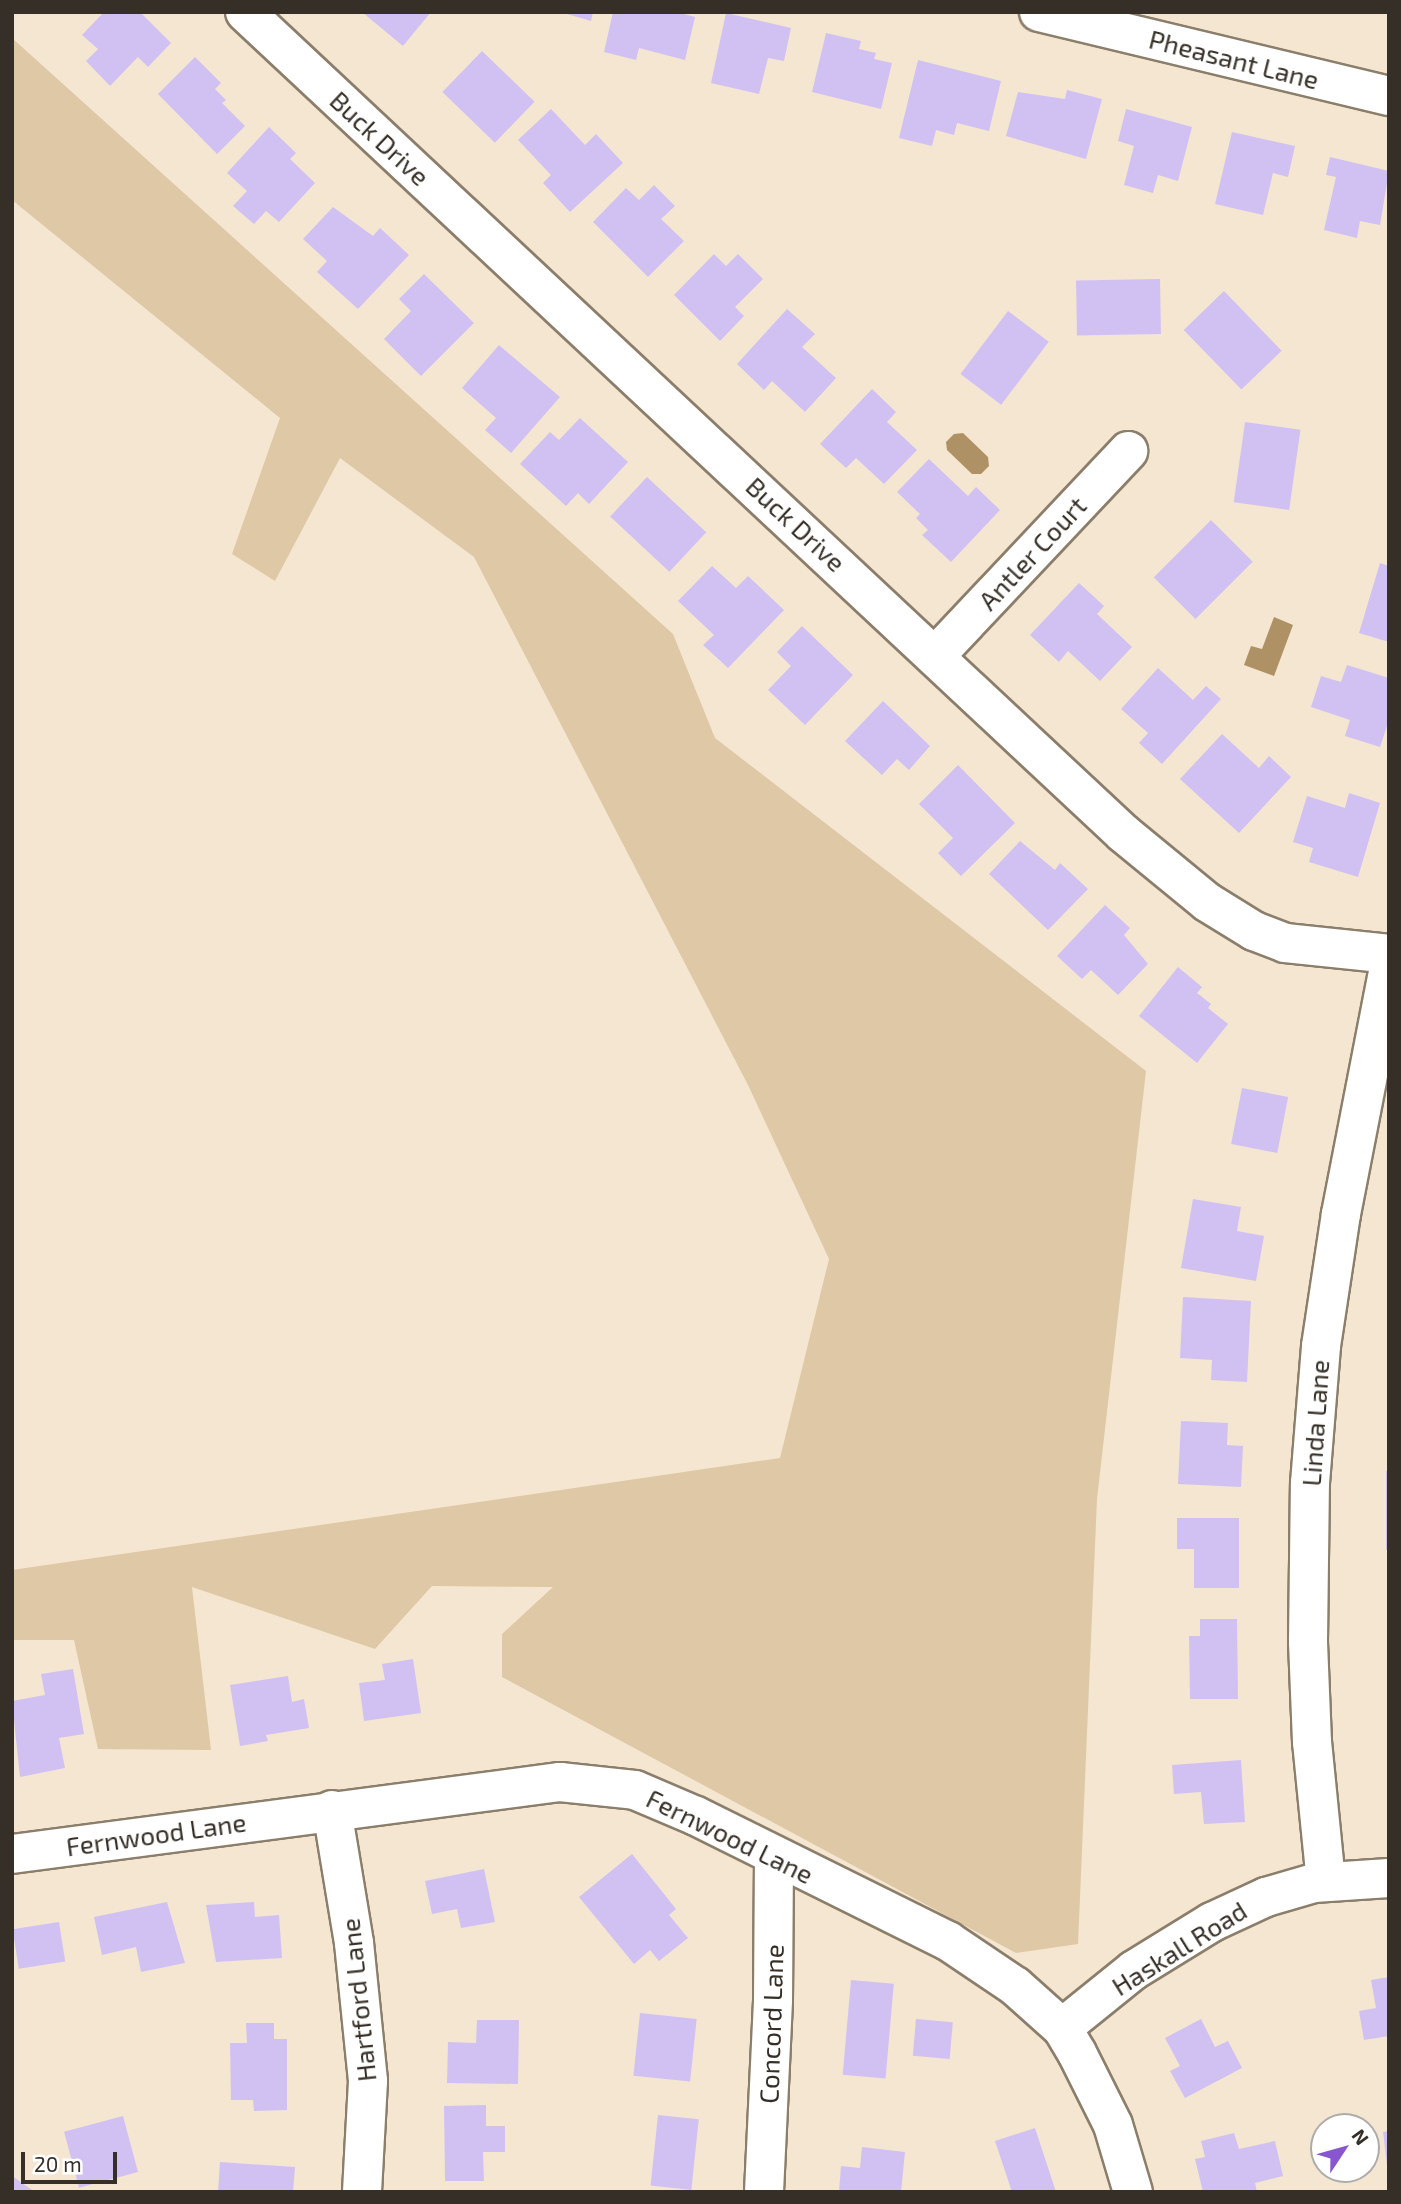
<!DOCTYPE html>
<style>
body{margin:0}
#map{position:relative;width:1401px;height:2204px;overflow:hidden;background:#f4e6d1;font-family:"Exo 2",sans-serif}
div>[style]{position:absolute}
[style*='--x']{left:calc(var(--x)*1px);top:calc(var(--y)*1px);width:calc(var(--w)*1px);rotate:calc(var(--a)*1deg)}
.green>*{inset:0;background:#dfc8a5}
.water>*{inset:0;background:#ae9164}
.building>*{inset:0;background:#d1c1f3;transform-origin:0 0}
.roads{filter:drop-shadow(2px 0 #8b7e6b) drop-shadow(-2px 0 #8b7e6b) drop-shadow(0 2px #8b7e6b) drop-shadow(0 -2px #8b7e6b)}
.minor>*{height:38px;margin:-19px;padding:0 19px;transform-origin:19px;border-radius:19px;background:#fff}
span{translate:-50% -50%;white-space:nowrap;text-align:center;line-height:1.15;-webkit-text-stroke:5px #fff;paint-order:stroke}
.street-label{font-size:26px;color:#352f27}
.frame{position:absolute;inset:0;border:14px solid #352f27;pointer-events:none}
.north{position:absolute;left:1310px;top:2113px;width:70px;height:70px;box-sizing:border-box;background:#fff;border:2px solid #aeaca9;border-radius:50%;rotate:54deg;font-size:19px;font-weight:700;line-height:28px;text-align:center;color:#352f27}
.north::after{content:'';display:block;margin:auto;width:24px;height:32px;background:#8856cf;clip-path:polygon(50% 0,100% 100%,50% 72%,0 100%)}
.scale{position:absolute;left:21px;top:2152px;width:96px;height:32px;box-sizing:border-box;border:4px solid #352f27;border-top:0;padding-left:9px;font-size:21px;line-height:24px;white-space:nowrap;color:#352f27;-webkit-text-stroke:5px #fff;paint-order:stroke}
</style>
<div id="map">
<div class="green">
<div style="clip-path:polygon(12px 38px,673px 634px,715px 738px,1146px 1071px,1097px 1499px,1078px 1944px,1016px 1953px,502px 1677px,502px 1634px,553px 1587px,432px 1586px,375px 1649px,192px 1587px,211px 1750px,98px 1749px,74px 1640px,12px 1640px,12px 1570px,780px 1458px,829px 1259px,748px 1085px,474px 557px,340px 458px,275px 581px,232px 554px,280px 418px,12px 200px)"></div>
</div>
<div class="water">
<div style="clip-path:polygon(963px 433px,988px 457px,989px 466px,981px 474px,972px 474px,947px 450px,946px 442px,954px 434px)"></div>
<div style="clip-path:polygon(1274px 617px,1293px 625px,1274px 676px,1244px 665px,1251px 646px,1262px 649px)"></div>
</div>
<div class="building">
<div style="clip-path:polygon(104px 12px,140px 12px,171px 43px,148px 67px,138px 57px,110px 86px,86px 61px,98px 49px,82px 35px)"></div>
<div style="clip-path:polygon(362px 12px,431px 12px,403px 46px)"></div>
<div style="clip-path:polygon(560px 12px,593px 12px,591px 21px)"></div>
<div style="clip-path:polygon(613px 12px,677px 12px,695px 17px,685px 60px,639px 48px,636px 60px,604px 52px)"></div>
<div style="clip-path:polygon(726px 13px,791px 28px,784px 61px,768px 58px,759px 94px,711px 83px)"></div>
<div style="clip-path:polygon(826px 33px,861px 41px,859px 49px,876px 53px,874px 59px,892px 63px,881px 109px,812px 92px)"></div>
<div style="left:482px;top:51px;width:73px;height:57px;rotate:44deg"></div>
<div style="clip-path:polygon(195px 57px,221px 83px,215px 89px,226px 100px,222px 103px,245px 126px,217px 154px,158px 94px)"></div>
<div style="clip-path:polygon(918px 60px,1001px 81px,989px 131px,957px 123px,954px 135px,936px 130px,932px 146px,899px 138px)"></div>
<div style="clip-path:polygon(1067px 90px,1102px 99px,1086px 159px,1006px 136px,1018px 92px,1065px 99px)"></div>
<div style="clip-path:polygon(551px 109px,585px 145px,596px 134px,623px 163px,570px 212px,543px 183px,551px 175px,518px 140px)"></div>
<div style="clip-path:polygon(1126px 109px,1192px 127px,1178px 181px,1158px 175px,1153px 193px,1124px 185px,1134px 146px,1118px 141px)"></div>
<div style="clip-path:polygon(269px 127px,296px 153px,290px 159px,315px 183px,279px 222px,266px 211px,254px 224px,233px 206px,247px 191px,227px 173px)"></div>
<div style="clip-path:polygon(1232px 132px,1295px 146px,1288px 177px,1273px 173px,1263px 215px,1215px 204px)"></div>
<div style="clip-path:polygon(1330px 157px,1389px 171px,1380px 225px,1360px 221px,1357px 238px,1324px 230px,1336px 177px,1326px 175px)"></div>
<div style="clip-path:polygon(654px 185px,675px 206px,661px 219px,684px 241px,648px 277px,593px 222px,626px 188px,639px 200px)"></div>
<div style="clip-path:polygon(333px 207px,373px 236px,380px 228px,409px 255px,358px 309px,317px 272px,327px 261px,303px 239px)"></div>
<div style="clip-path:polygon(714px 254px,726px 266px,738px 254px,763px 279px,735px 307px,744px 316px,720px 341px,674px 295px)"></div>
<div style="clip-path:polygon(424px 274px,474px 323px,421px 376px,384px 339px,411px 311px,399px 299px)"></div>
<div style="left:1160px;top:279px;width:55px;height:84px;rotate:89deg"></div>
<div style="left:1224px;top:291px;width:83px;height:56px;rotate:46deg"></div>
<div style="clip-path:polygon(787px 309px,815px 334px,802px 347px,836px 378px,805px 412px,772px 381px,764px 390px,737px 364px)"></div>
<div style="left:1008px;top:311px;width:51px;height:79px;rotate:37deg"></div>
<div style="clip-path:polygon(499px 345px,560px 397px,511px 453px,485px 430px,496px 418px,462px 388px)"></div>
<div style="clip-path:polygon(872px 389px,896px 412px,887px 422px,917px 450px,884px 484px,856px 458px,846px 468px,820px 444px)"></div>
<div style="clip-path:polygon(580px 418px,628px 462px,589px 504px,578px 493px,566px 506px,520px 464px,550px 432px,559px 440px)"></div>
<div style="left:1245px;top:422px;width:56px;height:81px;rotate:8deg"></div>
<div style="clip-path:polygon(929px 459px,968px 496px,976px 487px,1000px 510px,951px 562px,922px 535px,928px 530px,916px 518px,920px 514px,897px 492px)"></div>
<div style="left:647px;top:477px;width:81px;height:54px;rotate:43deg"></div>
<div style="left:1211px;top:520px;width:59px;height:81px;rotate:45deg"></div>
<div style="clip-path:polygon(1380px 563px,1389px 566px,1389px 642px,1359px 633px)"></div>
<div style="clip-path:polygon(712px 566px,736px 588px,748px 576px,784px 610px,728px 668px,703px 645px,714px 635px,678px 601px)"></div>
<div style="clip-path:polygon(1079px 583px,1104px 606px,1097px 614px,1132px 647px,1100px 681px,1068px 651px,1059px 662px,1030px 635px)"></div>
<div style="clip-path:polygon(802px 626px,853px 675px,805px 725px,768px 690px,791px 666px,777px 652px)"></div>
<div style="clip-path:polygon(1347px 665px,1389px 678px,1389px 720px,1380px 747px,1345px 736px,1350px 720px,1311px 707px,1321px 676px,1341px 682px)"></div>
<div style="clip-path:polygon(1158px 668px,1193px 700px,1206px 686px,1221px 699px,1162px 764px,1139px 743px,1148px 733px,1121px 709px)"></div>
<div style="clip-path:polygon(883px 701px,930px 746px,909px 770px,897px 759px,882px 775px,845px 741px)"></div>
<div style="clip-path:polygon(1222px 734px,1259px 768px,1269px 756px,1291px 777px,1239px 833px,1180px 779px)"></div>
<div style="clip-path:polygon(958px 765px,1015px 823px,961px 876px,938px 853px,953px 838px,919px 804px)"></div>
<div style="clip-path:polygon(1349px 793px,1380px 803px,1358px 877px,1309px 862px,1313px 848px,1293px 842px,1307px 796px,1345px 808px)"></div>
<div style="clip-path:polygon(1020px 841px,1055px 870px,1060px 863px,1088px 889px,1048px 930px,989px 874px)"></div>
<div style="clip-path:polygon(1105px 905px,1130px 928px,1124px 935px,1148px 964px,1118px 995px,1091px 970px,1082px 979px,1057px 956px)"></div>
<div style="clip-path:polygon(1178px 967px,1202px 987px,1197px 993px,1211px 1004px,1208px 1008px,1228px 1024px,1197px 1063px,1139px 1016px)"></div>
<div style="left:1242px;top:1088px;width:47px;height:57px;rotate:11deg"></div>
<div style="clip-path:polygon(1193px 1199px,1241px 1207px,1237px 1231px,1264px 1236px,1256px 1281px,1181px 1268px)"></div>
<div style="clip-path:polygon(1183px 1297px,1251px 1301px,1247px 1382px,1211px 1380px,1212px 1360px,1180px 1358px)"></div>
<div style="clip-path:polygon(1181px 1421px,1228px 1423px,1227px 1445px,1243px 1446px,1241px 1487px,1178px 1484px)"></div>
<div style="left:1386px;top:1471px;width:3px;height:79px"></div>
<div style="clip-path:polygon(1177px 1518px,1239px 1518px,1239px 1588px,1194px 1588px,1194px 1549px,1177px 1549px)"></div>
<div style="clip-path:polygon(1200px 1619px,1237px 1619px,1238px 1699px,1190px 1699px,1189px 1636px,1200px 1636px)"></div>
<div style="clip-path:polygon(413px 1659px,421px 1713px,364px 1721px,359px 1683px,385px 1680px,382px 1664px)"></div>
<div style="clip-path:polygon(73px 1669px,84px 1734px,59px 1738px,65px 1768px,20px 1777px,12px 1701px,45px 1695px,41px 1674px)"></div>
<div style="clip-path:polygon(288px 1676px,292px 1702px,304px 1699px,309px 1728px,266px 1735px,268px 1741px,240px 1746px,230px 1685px)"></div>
<div style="clip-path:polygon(1241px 1760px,1245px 1822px,1204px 1824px,1201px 1792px,1174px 1794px,1172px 1765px)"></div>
<div style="clip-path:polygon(632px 1854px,676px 1909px,669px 1915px,688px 1938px,659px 1961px,650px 1950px,634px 1964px,579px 1897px)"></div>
<div style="clip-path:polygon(484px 1869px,495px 1922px,461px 1928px,457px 1909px,432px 1914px,425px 1881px)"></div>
<div style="clip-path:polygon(167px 1902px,185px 1963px,141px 1972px,136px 1947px,102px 1955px,94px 1917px)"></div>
<div style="clip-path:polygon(254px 1902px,255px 1917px,279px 1915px,282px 1958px,216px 1962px,206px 1905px)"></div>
<div style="left:59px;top:1922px;width:40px;height:47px;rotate:81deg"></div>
<div style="clip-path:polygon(1389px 1977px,1389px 2036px,1364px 2040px,1359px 2011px,1376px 2008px,1371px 1980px)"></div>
<div style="left:851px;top:1980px;width:43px;height:95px;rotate:5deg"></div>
<div style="left:640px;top:2013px;width:57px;height:63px;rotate:6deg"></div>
<div style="left:916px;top:2019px;width:37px;height:37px;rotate:5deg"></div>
<div style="clip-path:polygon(1201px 2019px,1215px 2047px,1228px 2041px,1242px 2068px,1185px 2098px,1170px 2071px,1180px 2066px,1165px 2038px)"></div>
<div style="clip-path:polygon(477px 2020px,519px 2020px,518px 2084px,447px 2083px,448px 2042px,476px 2043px)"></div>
<div style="clip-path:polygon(246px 2023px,274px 2023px,274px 2039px,287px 2039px,287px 2110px,254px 2111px,253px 2100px,231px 2100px,230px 2043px,247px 2043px)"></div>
<div style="clip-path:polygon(486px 2105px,486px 2126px,505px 2126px,505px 2152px,483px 2152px,484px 2181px,445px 2181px,444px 2106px)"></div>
<div style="left:658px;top:2115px;width:41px;height:71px;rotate:6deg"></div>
<div style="left:123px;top:2116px;width:58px;height:61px;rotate:75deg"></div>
<div style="clip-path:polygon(1035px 2128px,1056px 2192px,1012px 2192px,995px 2141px)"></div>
<div style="clip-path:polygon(1389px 2131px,1389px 2165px,1387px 2165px,1383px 2132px)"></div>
<div style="clip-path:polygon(1234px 2133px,1239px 2149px,1275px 2141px,1283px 2176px,1255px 2183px,1257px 2192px,1203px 2192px,1195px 2159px,1205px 2157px,1201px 2141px)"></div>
<div style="clip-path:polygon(862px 2147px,905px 2152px,901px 2192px,839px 2192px,841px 2166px,860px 2168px)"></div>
<div style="clip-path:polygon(220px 2162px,295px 2167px,293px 2192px,218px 2192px)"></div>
<div style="clip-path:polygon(12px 2176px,35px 2192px,12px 2192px)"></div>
</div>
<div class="roads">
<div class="minor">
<div style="--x:245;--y:12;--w:1202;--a:43.08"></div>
<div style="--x:1123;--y:833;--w:109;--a:39.4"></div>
<div style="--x:1207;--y:902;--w:55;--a:31.7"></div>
<div style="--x:1254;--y:931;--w:33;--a:21"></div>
<div style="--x:1285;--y:943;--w:105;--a:6"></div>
<div style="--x:1039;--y:12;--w:360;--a:13.5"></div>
<div style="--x:937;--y:654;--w:279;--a:-46.7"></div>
<div style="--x:332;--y:1810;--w:135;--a:80.6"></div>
<div style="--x:354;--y:1943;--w:139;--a:84.2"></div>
<div style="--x:368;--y:2081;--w:111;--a:93.1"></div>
<div style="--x:12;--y:1854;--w:553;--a:-7.49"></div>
<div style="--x:560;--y:1782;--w:75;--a:6.1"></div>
<div style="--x:635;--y:1790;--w:66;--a:23.1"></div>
<div style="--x:696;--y:1816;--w:281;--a:26.4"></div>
<div style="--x:948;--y:1941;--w:81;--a:33.9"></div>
<div style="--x:1015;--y:1986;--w:63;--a:41.8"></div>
<div style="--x:1062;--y:2028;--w:29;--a:59"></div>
<div style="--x:1077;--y:2053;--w:80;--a:63.4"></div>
<div style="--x:1113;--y:2125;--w:70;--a:73.4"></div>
<div style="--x:1326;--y:1882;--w:141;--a:-95.7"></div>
<div style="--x:1312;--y:1742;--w:100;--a:-92.3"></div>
<div style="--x:1308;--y:1642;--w:159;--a:-89.3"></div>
<div style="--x:1310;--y:1483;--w:137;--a:-85.4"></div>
<div style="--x:1321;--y:1346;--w:134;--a:-81.4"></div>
<div style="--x:1341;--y:1214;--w:251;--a:-79"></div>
<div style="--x:1062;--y:2028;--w:92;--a:-38.9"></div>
<div style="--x:1134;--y:1970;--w:92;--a:-31.6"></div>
<div style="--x:1212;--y:1922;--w:60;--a:-24.8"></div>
<div style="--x:1266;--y:1897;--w:50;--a:-16.3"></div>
<div style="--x:1314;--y:1883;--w:75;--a:-3.8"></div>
<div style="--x:764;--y:2192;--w:192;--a:-87.3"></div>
<div style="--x:773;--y:2000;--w:143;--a:-89.6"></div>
</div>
</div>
<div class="street-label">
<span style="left:1234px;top:59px;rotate:14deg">Pheasant Lane</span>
<span style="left:380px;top:138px;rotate:43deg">Buck Drive</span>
<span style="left:796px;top:524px;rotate:43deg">Buck Drive</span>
<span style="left:1032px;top:553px;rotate:-47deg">Antler Court</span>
<span style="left:1315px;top:1423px;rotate:-86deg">Linda Lane</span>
<span style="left:156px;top:1834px;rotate:-8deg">Fernwood Lane</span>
<span style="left:730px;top:1836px;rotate:26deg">Fernwood Lane</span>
<span style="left:1179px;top:1948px;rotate:-32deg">Haskall Road</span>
<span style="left:358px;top:2000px;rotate:-96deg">Hartford Lane</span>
<span style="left:771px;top:2024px;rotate:-88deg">Concord Lane</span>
</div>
<div class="frame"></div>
<div class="north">N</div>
<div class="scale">20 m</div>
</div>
